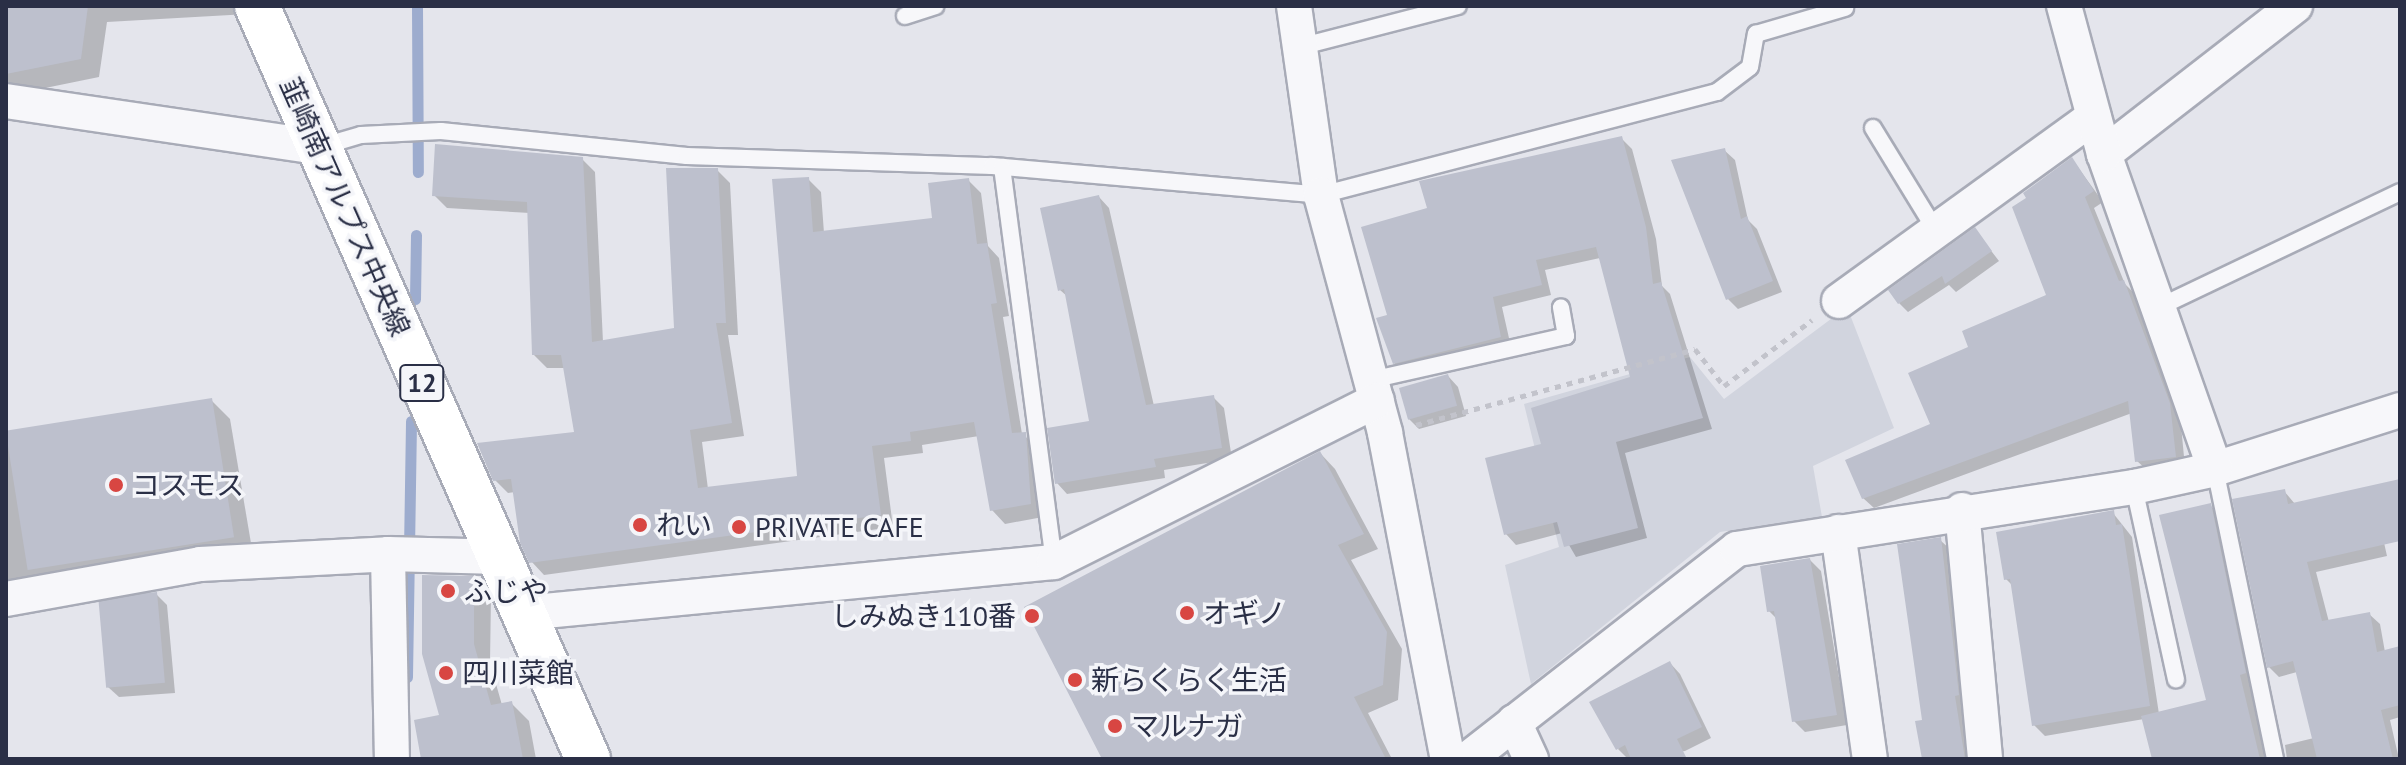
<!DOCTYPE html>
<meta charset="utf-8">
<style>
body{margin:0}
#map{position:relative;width:2406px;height:765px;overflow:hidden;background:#e4e5ec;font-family:"PT Sans","Noto Sans JP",sans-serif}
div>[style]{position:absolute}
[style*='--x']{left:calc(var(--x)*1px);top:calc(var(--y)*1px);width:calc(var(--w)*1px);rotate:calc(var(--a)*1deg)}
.built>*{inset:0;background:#d1d4de}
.shadow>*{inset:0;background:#0003}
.stream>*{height:11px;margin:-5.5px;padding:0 5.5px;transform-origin:5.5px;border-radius:5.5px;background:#9dacce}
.building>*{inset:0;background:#bdc0cd;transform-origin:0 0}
.path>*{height:5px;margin-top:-2.5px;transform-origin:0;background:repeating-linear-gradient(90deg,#c2c3cb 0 6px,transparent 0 12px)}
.roads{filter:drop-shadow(2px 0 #a8abb7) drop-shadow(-2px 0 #a8abb7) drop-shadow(0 2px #a8abb7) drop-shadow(0 -2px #a8abb7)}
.lane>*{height:16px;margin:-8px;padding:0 8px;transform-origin:8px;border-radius:8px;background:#f7f7fa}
.street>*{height:34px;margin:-17px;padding:0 17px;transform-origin:17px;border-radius:17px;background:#f7f7fa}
.primary>*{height:44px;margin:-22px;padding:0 22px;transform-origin:22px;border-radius:22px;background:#fff}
.dots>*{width:22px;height:22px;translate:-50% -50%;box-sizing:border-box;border:4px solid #f4f5f9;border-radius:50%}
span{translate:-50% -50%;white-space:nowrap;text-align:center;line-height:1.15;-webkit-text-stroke:7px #f4f5f9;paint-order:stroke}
.shield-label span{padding:2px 6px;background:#f4f5f9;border:2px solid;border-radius:6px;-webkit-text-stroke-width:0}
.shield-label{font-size:26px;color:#2a2f46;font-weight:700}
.street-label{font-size:28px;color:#2a2f46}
.poi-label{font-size:28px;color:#2a2f46}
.left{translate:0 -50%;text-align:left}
.right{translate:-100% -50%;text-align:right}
.frame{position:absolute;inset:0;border:8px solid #2a2f46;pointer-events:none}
</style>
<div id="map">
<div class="built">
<div style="clip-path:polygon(1847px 307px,1894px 428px,1813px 466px,1822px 517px,1720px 532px,1531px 684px,1505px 565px,1559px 547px,1524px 404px,1690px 357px,1724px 399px)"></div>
</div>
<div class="shadow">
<div style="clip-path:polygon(6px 6px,244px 6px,248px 14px,107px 22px,99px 77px,6px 96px)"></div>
<div style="clip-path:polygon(1621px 138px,1632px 149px,1656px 239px,1662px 286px,1670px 294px,1712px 429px,1625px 453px,1647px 538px,1576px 557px,1562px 533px,1516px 545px,1506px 534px,1544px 445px,1632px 378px,1600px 258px,1545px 270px,1551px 295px,1502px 307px,1511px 347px,1405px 373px,1394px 363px,1389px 317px,1429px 210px)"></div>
<div style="clip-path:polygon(1724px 150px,1735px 160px,1748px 220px,1757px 229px,1782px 292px,1738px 309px,1728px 299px)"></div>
<div style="clip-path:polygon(582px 159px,595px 172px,603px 342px,676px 330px,717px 170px,730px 183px,738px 335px,728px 335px,744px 436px,702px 442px,708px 489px,800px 477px,808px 179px,821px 192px,824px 233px,935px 220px,968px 180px,981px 193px,988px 246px,999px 258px,1009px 316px,1003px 317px,1022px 434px,1038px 447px,1043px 517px,1005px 524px,992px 510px,979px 436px,922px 445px,923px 453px,884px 458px,893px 527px,544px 575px,531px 561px,515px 492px,508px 493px,495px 480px,576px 434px,565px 368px,547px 368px,534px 355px,530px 213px,447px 208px,434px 195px)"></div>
<div style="clip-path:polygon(2072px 159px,2103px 202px,2094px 208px,2125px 284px,2134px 293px,2180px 415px,2185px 467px,2148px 471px,2137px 461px,2132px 413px,1874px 508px,1863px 498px,1933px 426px,1971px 348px,2048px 296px)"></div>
<div style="clip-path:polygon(1099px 197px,1109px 208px,1154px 406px,1213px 397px,1224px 408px,1232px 459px,1164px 470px,1165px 478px,1067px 494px,1057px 483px,1091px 422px,1068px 297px,1060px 290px)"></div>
<div style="clip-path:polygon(1975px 230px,1999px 261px,1956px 292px,1949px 285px,1908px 312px,1899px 303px)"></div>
<div style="clip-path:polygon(1448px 376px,1458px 387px,1466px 416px,1419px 429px,1408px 418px)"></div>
<div style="clip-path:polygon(211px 400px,230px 419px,253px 555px,6px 597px,6px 434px)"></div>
<div style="clip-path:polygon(1320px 453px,1335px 469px,1378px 549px,1351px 560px,1402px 649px,1398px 700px,1368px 713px,1392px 759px,1106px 759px)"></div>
<div style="clip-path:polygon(2400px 481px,2400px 534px,2383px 538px,2387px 556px,2316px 572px,2329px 622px,2369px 614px,2380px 624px,2385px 652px,2400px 648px,2400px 717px,2390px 720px,2399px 759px,2287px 759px,2285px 745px,2314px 738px,2297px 672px,2279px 677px,2269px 667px,2284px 491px,2295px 504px)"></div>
<div style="clip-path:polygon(2210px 505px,2220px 515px,2267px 759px,2155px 759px,2144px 719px,2045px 736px,2034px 725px,2014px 587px,2006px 579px,2113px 513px,2132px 537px,2159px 714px,2209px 701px)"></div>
<div style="clip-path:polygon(1940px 540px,1951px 550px,1975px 759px,1925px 759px)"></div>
<div style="clip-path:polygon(1810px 560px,1821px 571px,1847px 725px,1805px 732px,1794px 721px,1778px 620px,1769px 611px)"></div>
<div style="clip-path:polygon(473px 578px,491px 596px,490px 663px,502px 705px,512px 704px,529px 721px,536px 759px,423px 759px,442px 717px)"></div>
<div style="clip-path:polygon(156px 594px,167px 605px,175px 693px,119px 697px,108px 687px)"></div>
<div style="clip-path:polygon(1670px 663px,1680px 674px,1711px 738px,1685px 751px,1628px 759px,1618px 749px)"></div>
</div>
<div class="stream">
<div style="--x:417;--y:6;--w:166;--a:89.7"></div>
<div style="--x:415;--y:299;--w:64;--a:-89.1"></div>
<div style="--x:407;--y:677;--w:256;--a:-89.1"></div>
</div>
<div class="building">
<div style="clip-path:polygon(6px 6px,88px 6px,81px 59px,6px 74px)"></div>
<div style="clip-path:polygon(1622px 136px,1646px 227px,1653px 284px,1661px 282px,1703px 418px,1616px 442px,1638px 528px,1564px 547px,1557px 522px,1504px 535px,1485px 458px,1541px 444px,1531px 408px,1630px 377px,1596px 247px,1536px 260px,1542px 285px,1493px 297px,1501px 337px,1393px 364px,1376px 318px,1387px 315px,1361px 227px,1427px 208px,1419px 181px)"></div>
<div style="clip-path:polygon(435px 144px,583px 157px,592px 342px,674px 328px,666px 168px,718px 168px,726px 323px,716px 323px,732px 423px,690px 430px,698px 488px,797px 476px,772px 179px,809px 177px,813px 232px,932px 218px,928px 183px,969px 178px,977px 244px,987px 243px,997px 303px,991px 304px,1012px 433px,1026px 432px,1031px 504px,990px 511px,974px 422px,910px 432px,911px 441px,872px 446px,881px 515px,529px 563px,520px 543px,511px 479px,493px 481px,477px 443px,574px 432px,561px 355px,532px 355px,527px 202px,432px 196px)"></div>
<div style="clip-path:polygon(1725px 148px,1741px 219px,1747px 216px,1773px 281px,1726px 300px,1671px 160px)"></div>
<div style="clip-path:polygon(2072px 157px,2094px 191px,2085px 197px,2119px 281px,2124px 280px,2170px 403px,2176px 457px,2135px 462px,2128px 401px,1862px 499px,1845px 460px,1930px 424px,1908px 373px,1968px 347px,1962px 331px,2046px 295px,2012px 207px,2026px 198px,2023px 193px)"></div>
<div style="clip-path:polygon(1099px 195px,1146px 405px,1214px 395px,1222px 448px,1154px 459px,1156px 467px,1055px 484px,1047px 428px,1089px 421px,1064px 289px,1058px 291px,1040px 208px)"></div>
<div style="clip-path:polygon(1975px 227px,1992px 251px,1945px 284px,1942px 276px,1898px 304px,1888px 290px)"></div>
<div style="left:1448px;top:374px;width:33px;height:51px;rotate:74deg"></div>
<div style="left:212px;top:398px;width:141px;height:209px;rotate:81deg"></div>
<div style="clip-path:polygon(1320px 451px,1364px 534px,1338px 545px,1387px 632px,1383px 685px,1354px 697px,1386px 759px,1102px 759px,1024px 607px)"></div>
<div style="clip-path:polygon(2400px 479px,2400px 541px,2307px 562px,2322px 621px,2370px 612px,2377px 652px,2400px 646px,2400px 705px,2381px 710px,2393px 759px,2317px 759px,2293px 661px,2267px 668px,2232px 499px,2285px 489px,2288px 504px)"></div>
<div style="clip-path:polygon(2211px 503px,2246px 673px,2240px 675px,2260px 759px,2152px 759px,2141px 716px,2206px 700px,2159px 515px)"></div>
<div style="clip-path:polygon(2114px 510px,2116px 525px,2122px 524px,2150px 706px,2032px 726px,2010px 579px,2004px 580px,1996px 532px)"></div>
<div style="clip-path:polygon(1941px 537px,1959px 695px,1955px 696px,1965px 759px,1922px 759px,1915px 721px,1922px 720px,1897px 544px)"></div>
<div style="clip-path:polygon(1810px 558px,1837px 715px,1792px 722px,1774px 611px,1767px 612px,1760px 566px)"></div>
<div style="clip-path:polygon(422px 575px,474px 576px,474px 644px,491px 705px,512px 701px,523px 759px,421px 759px,414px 720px,439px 715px,422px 654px)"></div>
<div style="left:157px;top:592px;width:91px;height:59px;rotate:85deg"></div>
<div style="clip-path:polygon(1670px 661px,1702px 727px,1677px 739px,1687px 759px,1631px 759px,1625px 745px,1616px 750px,1589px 702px)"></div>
</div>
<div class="path">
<div style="--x:1416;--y:425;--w:289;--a:-15.2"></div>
<div style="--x:1695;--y:349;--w:47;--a:51.9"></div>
<div style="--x:1724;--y:386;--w:110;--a:-36.9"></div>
</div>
<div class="roads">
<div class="lane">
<div style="--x:905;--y:16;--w:32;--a:-18"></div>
<div style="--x:1303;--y:46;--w:160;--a:-14.5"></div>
<div style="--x:1873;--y:128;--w:121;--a:58.5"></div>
<div style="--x:320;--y:147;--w:43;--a:-16.3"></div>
<div style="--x:361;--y:135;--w:80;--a:-2.9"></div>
<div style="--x:441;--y:131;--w:247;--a:5.8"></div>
<div style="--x:687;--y:156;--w:305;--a:1.9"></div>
<div style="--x:992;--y:166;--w:330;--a:5"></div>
<div style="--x:1321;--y:195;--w:409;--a:-14.6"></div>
<div style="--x:1717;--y:92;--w:41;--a:-37.1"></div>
<div style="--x:1750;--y:67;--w:34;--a:-80"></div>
<div style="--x:1756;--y:34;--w:93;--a:-16.3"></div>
<div style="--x:1002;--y:167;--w:398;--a:82.5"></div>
<div style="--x:2157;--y:308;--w:269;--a:-25.5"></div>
<div style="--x:1371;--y:380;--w:200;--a:-12.7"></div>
<div style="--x:1566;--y:336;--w:29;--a:-100"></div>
<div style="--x:2215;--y:469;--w:296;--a:78.3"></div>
<div style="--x:2134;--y:487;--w:197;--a:77.7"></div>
</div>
<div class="street">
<div style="--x:1294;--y:6;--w:191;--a:81.9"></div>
<div style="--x:1321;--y:195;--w:246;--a:74.9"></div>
<div style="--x:1385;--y:433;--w:332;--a:79.1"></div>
<div style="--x:6;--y:101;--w:316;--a:8.4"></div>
<div style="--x:2104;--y:154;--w:242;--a:-37.8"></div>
<div style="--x:1839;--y:301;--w:314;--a:-35.9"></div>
<div style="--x:2215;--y:469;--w:194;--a:-17.7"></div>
<div style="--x:1962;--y:510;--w:250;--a:84.7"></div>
<div style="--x:1838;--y:532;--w:229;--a:82"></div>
<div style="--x:388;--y:554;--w:205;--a:88.9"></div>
<div style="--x:6;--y:599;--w:197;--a:-10.2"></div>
<div style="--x:200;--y:564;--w:188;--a:-3"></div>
<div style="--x:388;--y:554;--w:111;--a:1.5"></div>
<div style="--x:524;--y:613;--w:532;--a:-5.5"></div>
<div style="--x:1054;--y:562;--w:361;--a:-26.6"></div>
<div style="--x:1514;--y:722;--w:41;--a:65.3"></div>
<div style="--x:1468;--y:759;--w:341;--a:-38"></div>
<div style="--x:1737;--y:549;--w:402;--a:-8.9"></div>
<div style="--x:2134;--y:487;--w:83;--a:-12.5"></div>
<div style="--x:2215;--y:469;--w:334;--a:-109.4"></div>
<div style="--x:2104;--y:154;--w:153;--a:-105.1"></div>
</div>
<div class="primary">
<div style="--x:257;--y:6;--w:823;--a:66.27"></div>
</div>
</div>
<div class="dots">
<div style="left:116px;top:485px;background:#d84642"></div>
<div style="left:640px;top:525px;background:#d84642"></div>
<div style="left:739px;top:527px;background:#d84642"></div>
<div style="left:448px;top:591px;background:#d84642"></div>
<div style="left:1187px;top:613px;background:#d84642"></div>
<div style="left:1032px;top:616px;background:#d84642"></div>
<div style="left:446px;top:673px;background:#d84642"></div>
<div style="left:1075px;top:680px;background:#d84642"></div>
<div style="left:1115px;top:726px;background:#d84642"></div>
</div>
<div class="shield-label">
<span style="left:422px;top:383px">12</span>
</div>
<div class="street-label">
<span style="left:345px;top:207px;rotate:66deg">韮崎南アルプス中央線</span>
</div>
<div class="poi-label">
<span class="left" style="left:132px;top:485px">コスモス</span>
<span class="left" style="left:656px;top:525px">れい</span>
<span class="left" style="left:755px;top:527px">PRIVATE CAFE</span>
<span class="left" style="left:464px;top:591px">ふじや</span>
<span class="left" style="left:1203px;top:613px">オギノ</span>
<span class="right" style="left:1016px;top:616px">しみぬき110番</span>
<span class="left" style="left:462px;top:673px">四川菜館</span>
<span class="left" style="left:1091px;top:680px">新らくらく生活</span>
<span class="left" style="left:1131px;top:726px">マルナガ</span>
</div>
<div class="frame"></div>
</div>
